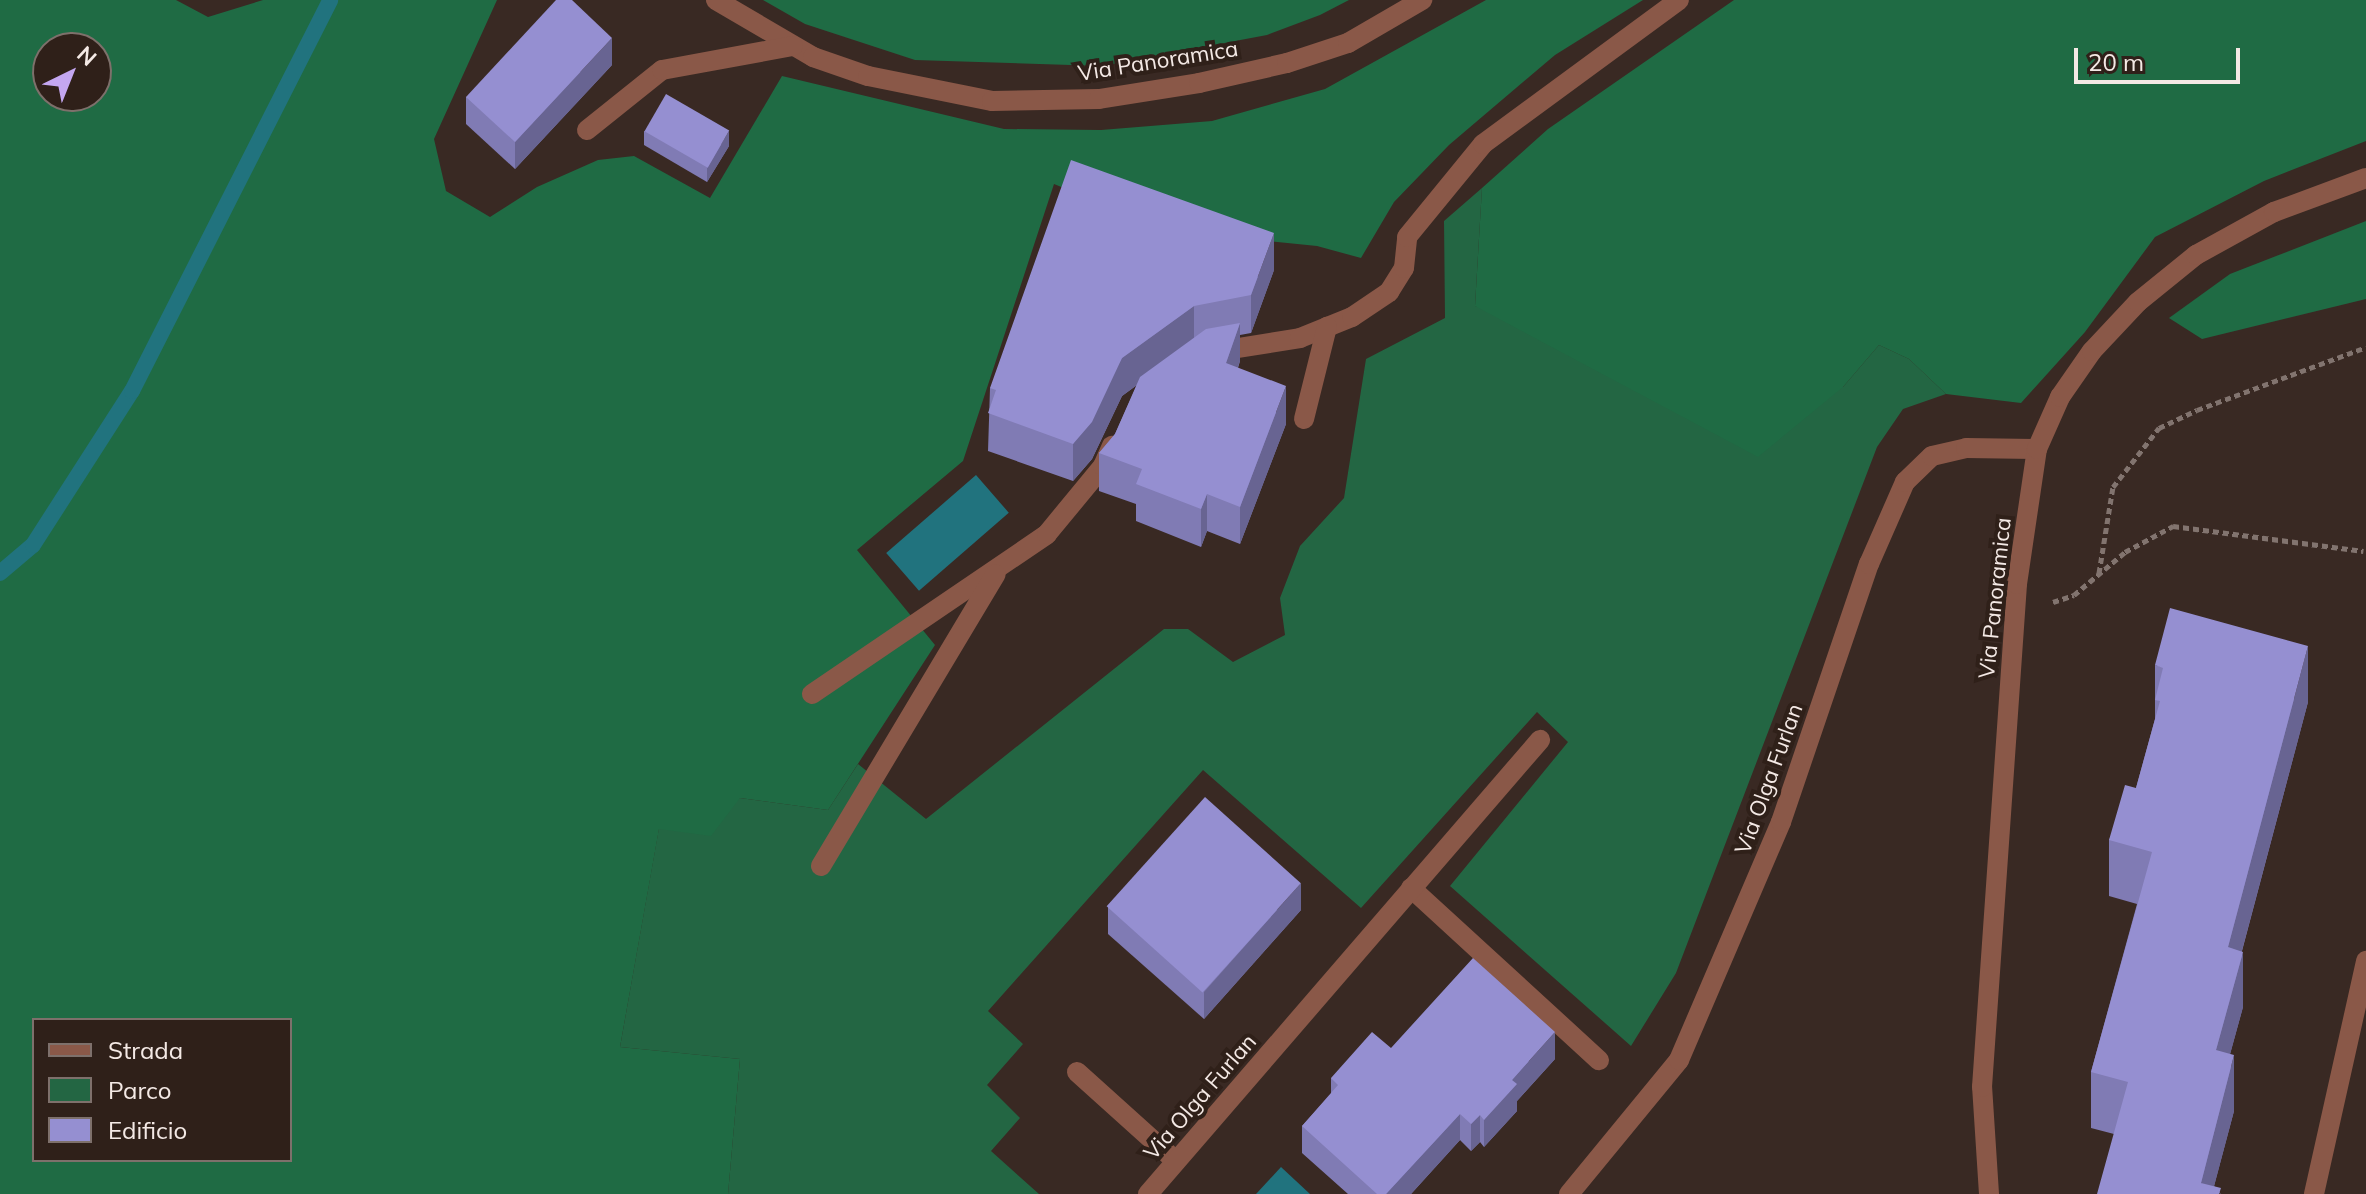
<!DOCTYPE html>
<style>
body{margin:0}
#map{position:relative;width:2366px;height:1194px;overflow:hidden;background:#392923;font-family:Mulish,sans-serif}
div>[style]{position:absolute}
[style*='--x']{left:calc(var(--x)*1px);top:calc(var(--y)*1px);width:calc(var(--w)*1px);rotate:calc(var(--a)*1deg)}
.green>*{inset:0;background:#236643}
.forest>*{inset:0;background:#1f6b44}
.water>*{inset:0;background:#21737e;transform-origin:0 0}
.stream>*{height:16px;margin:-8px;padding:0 8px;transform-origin:8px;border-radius:8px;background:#21737e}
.path>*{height:5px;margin-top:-2.5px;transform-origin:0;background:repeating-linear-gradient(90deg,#82746f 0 6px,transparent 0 10px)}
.minor>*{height:20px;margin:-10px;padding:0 10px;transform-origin:10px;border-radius:10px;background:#8a5848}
.wall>*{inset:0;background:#807bb4}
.shaded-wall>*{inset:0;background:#686492}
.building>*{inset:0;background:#958fd1;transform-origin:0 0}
span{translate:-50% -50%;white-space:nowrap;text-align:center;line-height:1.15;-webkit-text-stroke:8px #2f2019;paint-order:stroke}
.street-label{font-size:22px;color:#f4e9e5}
.legend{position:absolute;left:32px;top:1018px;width:260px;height:144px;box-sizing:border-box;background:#2f2019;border:2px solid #7e706b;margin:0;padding:10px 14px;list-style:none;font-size:24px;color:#f4e9e5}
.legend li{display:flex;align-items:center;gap:16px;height:40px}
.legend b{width:40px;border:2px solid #7e706b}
.north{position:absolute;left:32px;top:32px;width:80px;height:80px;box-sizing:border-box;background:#2f2019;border:2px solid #7e706b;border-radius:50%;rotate:43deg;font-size:22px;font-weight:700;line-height:32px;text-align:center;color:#f4e9e5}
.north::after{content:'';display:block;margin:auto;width:28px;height:36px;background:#c4a7f1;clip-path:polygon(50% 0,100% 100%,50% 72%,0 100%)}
.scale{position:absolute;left:2074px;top:48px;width:166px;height:36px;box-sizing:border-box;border:4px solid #f4e9e5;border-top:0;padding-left:10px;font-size:24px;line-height:28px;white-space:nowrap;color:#f4e9e5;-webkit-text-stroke:6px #2f2019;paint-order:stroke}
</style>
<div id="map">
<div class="green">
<div style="clip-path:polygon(1482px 188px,1475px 306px,1843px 387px,1879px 345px,1909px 359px,1946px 394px,1903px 409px,1877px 447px,1676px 973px,1631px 1046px,1450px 886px,1568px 742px,1537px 712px,1361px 908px,1203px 770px,988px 1011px,1023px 1044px,987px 1085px,1020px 1118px,991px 1151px,1039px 1194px,728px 1194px,740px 1059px,620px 1047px,659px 828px,740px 798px,828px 810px,858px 764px,926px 819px,1164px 629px,1188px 629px,1233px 662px,1285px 635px,1280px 598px,1300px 546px,1344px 498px,1366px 359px,1445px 318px,1444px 221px)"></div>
</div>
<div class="forest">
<div style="clip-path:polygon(evenodd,0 0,176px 0,208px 17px,263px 0,497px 0,434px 139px,446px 191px,490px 217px,537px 187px,598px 160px,634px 156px,710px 198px,782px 76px,1004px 129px,1101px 130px,1212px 121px,1325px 89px,1486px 0,1643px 0,1555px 55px,1449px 145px,1394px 202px,1361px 258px,1317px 246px,1257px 240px,1096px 201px,1054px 184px,963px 461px,857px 550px,935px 645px,828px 810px,740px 798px,711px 836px,659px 829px,620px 1047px,740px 1059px,728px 1194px,0 1194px,0 0,48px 48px,96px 48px,96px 96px,48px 96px,48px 48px,0 0,34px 1020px,290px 1020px,290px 1160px,34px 1160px,34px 1020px)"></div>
<div style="clip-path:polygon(763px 0,1349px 0,1320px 15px,1267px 35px,1102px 66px,915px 60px,805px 24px)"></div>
<div style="clip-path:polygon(1734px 0,2366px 0,2366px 141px,2264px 181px,2155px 237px,2085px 332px,2021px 403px,1946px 394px,1909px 359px,1879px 345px,1843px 387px,1758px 457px,1475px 306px,1482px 188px,1548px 129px)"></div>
<div style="clip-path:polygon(2366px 221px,2366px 299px,2202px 339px,2169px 318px,2230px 274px)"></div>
</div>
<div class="water">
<div style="left:976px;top:475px;width:50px;height:119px;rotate:49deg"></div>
<div style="clip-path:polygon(1281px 1167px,1310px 1194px,1256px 1194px)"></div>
</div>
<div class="stream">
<div style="--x:0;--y:573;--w:43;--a:-40.3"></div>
<div style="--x:33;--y:545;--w:183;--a:-57.3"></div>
<div style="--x:132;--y:391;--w:438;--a:-63.1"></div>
</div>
<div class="path">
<div style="--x:2099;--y:573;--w:87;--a:-80.8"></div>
<div style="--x:2113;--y:487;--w:75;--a:-52.1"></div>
<div style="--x:2159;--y:428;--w:42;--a:-25.3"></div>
<div style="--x:2197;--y:410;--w:180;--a:-20.4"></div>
<div style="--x:2053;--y:602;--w:22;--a:-18"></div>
<div style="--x:2074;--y:595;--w:67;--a:-40.1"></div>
<div style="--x:2125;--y:552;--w:55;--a:-28.4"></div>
<div style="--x:2173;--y:526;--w:192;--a:7.5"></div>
</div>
<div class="minor">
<div style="--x:716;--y:0;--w:113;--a:30.4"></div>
<div style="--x:813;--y:57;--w:58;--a:19.1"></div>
<div style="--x:868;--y:76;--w:126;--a:11.4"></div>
<div style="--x:992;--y:101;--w:107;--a:-1.1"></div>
<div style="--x:1099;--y:99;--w:101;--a:-9.1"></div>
<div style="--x:1199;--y:83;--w:90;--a:-12.8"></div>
<div style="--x:1287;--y:63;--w:64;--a:-18.2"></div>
<div style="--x:1348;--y:43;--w:86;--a:-30.2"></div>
<div style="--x:587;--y:130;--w:96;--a:-38.7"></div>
<div style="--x:662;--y:70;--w:133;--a:-10.4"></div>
<div style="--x:1213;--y:352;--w:88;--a:-9.1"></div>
<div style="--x:1300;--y:338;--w:56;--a:-22"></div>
<div style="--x:1352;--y:317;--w:45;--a:-34"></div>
<div style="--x:1389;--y:292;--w:28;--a:-58"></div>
<div style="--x:1404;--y:268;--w:31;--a:-84"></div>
<div style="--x:1407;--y:237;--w:120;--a:-50.7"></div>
<div style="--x:1483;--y:144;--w:243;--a:-36.3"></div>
<div style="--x:1304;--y:419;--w:95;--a:-76"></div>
<div style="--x:812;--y:694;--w:284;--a:-34.2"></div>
<div style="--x:1047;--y:534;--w:88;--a:-50.5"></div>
<div style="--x:1103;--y:466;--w:22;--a:-66"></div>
<div style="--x:821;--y:866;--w:340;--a:-59.1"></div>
<div style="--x:1411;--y:888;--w:255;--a:42.5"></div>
<div style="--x:1077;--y:1072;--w:133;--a:42"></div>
<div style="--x:1148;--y:1194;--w:600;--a:-49.19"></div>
<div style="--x:1569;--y:1194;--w:173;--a:-50.6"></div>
<div style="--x:1679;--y:1060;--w:259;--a:-66.8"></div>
<div style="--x:1781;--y:822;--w:273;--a:-71.2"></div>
<div style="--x:1869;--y:564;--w:90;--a:-66.3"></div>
<div style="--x:1905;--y:482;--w:37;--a:-44"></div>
<div style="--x:1932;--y:456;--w:35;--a:-13"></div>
<div style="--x:1966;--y:448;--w:71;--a:0.8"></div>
<div style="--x:1989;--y:1194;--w:107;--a:-93.7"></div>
<div style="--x:1982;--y:1087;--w:504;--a:-86.02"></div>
<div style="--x:2017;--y:584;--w:136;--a:-81.6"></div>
<div style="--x:2037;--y:449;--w:57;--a:-66.1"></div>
<div style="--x:2060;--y:397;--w:56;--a:-55.2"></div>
<div style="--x:2092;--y:351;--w:67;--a:-46.8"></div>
<div style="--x:2138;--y:302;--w:75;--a:-39"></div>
<div style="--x:2196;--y:255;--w:89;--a:-28.9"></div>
<div style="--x:2274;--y:212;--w:98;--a:-20.3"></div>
<div style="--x:2314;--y:1194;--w:239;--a:-77.4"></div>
</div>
<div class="wall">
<div style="clip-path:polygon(612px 65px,515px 169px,466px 124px,466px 97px)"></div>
<div style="clip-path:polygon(644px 131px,729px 146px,707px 182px,644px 145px)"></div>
<div style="clip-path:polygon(1274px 270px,1251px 333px,1240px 335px,1240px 361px,1238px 368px,1286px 424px,1240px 544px,1207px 531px,1201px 547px,1136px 521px,1136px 504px,1099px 491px,1099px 453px,1115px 434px,1137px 385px,1122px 396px,1092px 459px,1073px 481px,988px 451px,990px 388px)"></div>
<div style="clip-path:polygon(2155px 665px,2308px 702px,2242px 951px,2243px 1007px,2230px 1054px,2234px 1111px,2214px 1186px,2221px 1194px,2114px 1134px,2091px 1128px,2091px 1072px,2137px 904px,2109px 896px,2109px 840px,2136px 788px,2155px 719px)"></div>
<div style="clip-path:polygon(1108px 907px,1301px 910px,1204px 1019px,1108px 934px)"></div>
<div style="clip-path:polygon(1555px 1059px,1517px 1101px,1517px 1111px,1484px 1147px,1480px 1142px,1471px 1151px,1460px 1140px,1411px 1194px,1348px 1194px,1302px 1153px,1302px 1126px,1331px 1094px,1331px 1078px)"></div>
</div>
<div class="shaded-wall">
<div style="clip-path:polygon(612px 38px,612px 65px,515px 169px,515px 142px)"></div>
<div style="clip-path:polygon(729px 131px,729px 146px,707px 182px,707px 168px)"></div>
<div style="clip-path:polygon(1274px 233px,1274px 270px,1251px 333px,1251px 295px)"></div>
<div style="clip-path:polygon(1194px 306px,1194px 343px,1122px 396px,1092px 459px,1073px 481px,1073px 444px,1122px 358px)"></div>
<div style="clip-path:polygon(1240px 323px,1240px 361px,1226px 400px,1226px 363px)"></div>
<div style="clip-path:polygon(1286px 386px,1286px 424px,1240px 544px,1240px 507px)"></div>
<div style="clip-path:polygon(1207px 494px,1207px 531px,1201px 547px,1201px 509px)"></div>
<div style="clip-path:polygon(2308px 646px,2308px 702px,2228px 1003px,2228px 947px)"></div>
<div style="clip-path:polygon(1301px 883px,1301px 910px,1204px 1019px,1204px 992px)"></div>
<div style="clip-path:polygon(2243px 952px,2243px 1007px,2216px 1106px,2216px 1050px)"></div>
<div style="clip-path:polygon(1555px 1032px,1555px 1059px,1517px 1101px,1517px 1111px,1484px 1147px,1484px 1120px,1512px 1080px)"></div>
<div style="clip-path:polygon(2234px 1055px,2234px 1111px,2212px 1194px,2201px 1183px)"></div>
<div style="clip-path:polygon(1460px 1114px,1460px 1140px,1411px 1194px,1386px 1194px)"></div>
<div style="clip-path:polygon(1480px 1115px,1480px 1142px,1471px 1151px,1471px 1124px)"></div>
</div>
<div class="building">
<div style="clip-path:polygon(556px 0,572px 0,612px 38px,515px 142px,466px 97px)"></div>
<div style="left:666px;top:94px;width:73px;height:43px;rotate:30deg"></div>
<div style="clip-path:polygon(1071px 160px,1274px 233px,1251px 295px,1194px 306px,1122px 358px,1092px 422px,1073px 444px,988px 413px,996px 390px,990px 388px)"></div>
<div style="clip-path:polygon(1240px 323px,1226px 363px,1286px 386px,1240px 507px,1207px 494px,1201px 509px,1136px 484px,1142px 469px,1099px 453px,1115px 434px,1140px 377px,1206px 329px)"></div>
<div style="clip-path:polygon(2170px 608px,2308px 646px,2228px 947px,2243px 952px,2216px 1050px,2234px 1055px,2201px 1183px,2221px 1188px,2219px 1194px,2097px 1194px,2128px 1082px,2091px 1072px,2152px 852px,2109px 840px,2125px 785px,2136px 788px,2160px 701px,2155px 700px,2163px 668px,2155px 665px)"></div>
<div style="left:1205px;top:797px;width:129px;height:147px;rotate:42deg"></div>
<div style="clip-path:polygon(1473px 958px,1555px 1032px,1512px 1080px,1517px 1084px,1484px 1120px,1480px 1115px,1471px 1124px,1460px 1114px,1386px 1194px,1377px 1194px,1302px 1126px,1338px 1085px,1331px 1078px,1372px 1032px,1391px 1048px)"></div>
</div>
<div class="street-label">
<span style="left:1158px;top:61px;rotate:-9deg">Via Panoramica</span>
<span style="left:1995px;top:598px;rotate:-84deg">Via Panoramica</span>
<span style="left:1769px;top:779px;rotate:-70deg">Via Olga Furlan</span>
<span style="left:1200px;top:1097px;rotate:-49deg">Via Olga Furlan</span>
</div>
<ul class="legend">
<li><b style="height:10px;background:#8a5848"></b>Strada</li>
<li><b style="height:22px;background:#236643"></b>Parco</li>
<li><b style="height:22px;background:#958fd1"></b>Edificio</li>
</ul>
<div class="north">N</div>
<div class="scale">20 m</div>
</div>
